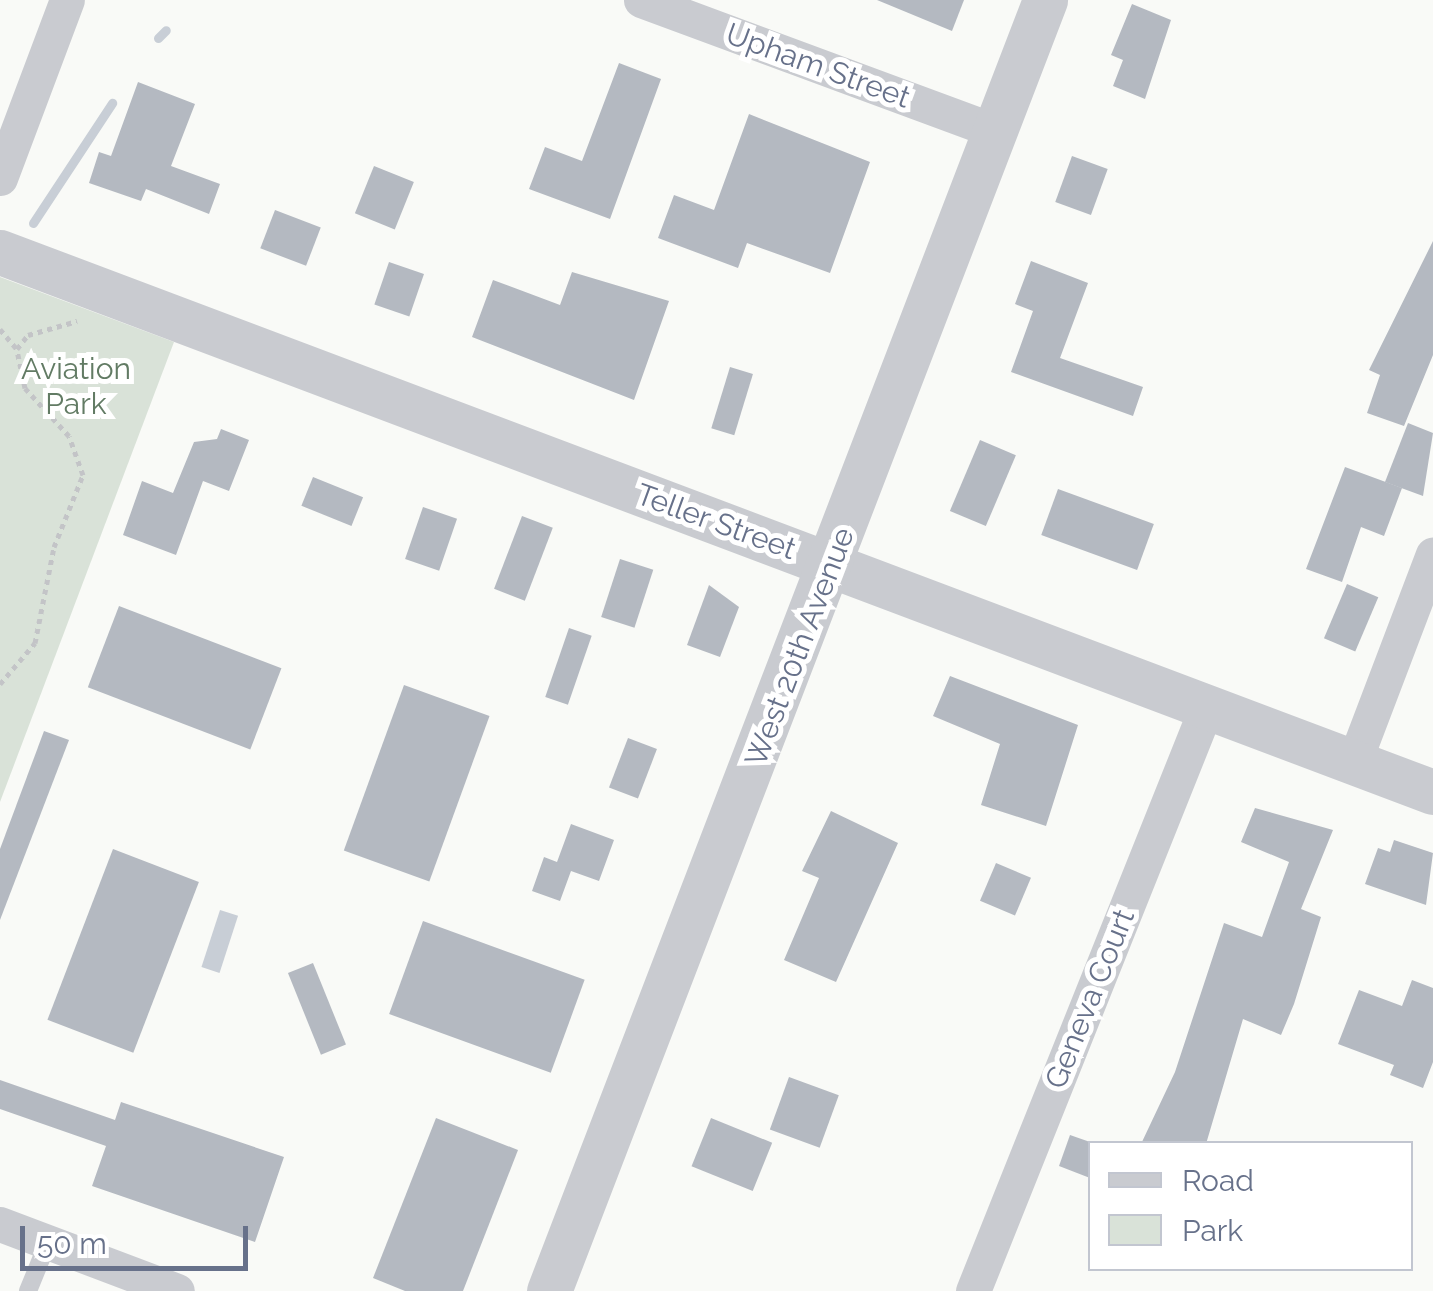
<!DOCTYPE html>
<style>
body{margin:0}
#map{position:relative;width:1433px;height:1291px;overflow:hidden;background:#f9faf7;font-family:Raleway,sans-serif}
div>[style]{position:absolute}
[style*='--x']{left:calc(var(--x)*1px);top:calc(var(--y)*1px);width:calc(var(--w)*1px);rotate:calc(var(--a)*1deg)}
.green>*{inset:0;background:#d9e2d8}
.water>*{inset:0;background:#c8ced6;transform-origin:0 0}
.stream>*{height:9px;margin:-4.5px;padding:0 4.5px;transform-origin:4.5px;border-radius:4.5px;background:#c8ced6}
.building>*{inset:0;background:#b4b9c1;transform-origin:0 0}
.path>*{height:5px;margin-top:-2.5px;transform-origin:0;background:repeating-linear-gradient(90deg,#c3c4c7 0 5px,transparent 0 10px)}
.service>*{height:18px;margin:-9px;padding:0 9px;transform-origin:9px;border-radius:9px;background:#c9cbd0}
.minor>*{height:35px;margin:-17.5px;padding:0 17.5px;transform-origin:17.5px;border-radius:17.5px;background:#c9cbd0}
.tertiary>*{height:45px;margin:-22.5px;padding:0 22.5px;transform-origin:22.5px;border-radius:22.5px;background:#c9cbd0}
span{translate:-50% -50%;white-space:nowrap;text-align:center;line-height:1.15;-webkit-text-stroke:10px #fff;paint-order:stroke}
.street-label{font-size:30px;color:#67718a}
.park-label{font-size:30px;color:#627b64}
.legend{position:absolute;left:1088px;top:1141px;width:325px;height:130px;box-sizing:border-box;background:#fff;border:2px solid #c2c6d0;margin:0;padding:12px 18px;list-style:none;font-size:30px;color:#67718a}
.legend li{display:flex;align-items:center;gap:20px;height:50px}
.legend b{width:50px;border:2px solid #c2c6d0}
.scale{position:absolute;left:20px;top:1226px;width:228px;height:45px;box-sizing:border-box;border:5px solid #67718a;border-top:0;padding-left:12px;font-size:30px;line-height:35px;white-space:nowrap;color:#67718a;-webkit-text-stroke:8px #fff;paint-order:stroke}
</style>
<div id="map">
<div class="green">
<div style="clip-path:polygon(0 277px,174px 342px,0 802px)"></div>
</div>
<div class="water">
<div style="left:220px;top:910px;width:19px;height:60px;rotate:18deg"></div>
</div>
<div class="stream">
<div style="--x:158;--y:38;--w:11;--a:-45"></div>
<div style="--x:33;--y:223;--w:144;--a:-56.6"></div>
</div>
<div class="building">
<div style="clip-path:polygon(877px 0,964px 0,952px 31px)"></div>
<div style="clip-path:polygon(1132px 4px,1171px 20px,1145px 99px,1113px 86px,1123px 60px,1111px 55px)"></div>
<div style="clip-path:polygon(619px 63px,661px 79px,610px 219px,529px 189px,545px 147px,582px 161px)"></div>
<div style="clip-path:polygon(138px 82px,195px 104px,171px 166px,220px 184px,209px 214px,146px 189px,141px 201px,89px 183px,99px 152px,111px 156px)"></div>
<div style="clip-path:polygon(749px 114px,870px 162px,830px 273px,747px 243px,738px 268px,658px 238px,674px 195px,714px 210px)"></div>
<div style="left:1072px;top:156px;width:38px;height:49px;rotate:20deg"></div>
<div style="left:374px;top:166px;width:43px;height:51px;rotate:22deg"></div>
<div style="left:275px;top:210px;width:49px;height:41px;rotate:21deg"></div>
<div style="clip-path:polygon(1433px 241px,1433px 355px,1404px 426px,1367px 413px,1380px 375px,1369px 370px)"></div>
<div style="clip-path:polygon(1031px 261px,1088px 283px,1060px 358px,1143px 387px,1133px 416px,1011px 372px,1033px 311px,1015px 304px)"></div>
<div style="left:389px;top:262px;width:37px;height:45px;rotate:19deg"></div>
<div style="clip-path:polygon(572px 272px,669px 301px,634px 400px,472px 337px,493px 280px,560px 305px)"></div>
<div style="left:730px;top:367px;width:24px;height:64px;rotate:17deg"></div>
<div style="clip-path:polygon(1408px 423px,1433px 433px,1423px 496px,1385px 482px)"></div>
<div style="clip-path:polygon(221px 429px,249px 440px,229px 491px,203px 481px,176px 555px,123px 535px,142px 481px,173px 493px,194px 442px,217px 439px)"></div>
<div style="left:980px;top:440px;width:39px;height:77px;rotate:23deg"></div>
<div style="clip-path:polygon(1345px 467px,1402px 488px,1384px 536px,1361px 527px,1342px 582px,1306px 569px)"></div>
<div style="left:313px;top:477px;width:54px;height:31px;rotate:22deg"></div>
<div style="left:1058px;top:489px;width:102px;height:49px;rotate:20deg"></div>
<div style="left:423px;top:507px;width:36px;height:55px;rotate:19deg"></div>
<div style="left:522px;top:516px;width:33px;height:78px;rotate:21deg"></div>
<div style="left:620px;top:559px;width:35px;height:61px;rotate:18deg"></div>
<div style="left:1347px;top:584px;width:34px;height:59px;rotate:23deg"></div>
<div style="clip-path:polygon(709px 585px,739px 607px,720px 657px,687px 645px)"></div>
<div style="left:119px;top:606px;width:174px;height:87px;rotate:21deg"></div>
<div style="left:569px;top:628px;width:24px;height:73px;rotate:19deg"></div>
<div style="clip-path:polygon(950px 676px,1078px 725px,1046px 826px,981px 805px,1000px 744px,933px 716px)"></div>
<div style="left:404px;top:685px;width:91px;height:176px;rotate:20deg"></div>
<div style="clip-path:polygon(44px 731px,69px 740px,0 920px,0 849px)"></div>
<div style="left:628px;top:738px;width:31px;height:53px;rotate:21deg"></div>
<div style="clip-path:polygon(1255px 808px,1333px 830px,1301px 909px,1321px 917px,1294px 1004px,1281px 1035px,1243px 1019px,1206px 1144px,1141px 1144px,1175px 1072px,1224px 923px,1262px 937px,1289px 862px,1241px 842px)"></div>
<div style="clip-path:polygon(831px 811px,898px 843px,836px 982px,784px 960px,819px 878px,802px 871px)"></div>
<div style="clip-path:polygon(571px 824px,614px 840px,599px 881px,571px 871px,560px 901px,532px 891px,544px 857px,557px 862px)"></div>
<div style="clip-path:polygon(1394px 840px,1433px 853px,1426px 905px,1365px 884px,1378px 848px,1390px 852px)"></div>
<div style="left:113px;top:849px;width:92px;height:183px;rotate:21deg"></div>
<div style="left:996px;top:863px;width:38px;height:41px;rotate:23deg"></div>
<div style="left:423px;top:921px;width:172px;height:99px;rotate:20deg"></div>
<div style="left:313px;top:963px;width:88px;height:27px;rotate:68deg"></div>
<div style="clip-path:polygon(1412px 980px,1433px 988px,1433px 1062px,1423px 1088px,1390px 1075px,1394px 1065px,1338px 1044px,1359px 990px,1402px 1006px)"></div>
<div style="left:789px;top:1077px;width:53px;height:56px;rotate:20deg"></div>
<div style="clip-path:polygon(0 1080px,115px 1120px,121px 1102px,284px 1157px,255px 1242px,92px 1186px,106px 1146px,0 1109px)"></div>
<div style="clip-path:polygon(436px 1118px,518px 1150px,463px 1291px,405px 1291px,373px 1278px)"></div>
<div style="left:711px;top:1118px;width:66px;height:52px;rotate:22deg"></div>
<div style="clip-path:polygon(1070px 1135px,1090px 1142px,1090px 1178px,1059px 1166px)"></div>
</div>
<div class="path">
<div style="--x:0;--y:329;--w:26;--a:50"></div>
<div style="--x:0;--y:684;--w:54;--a:-49.5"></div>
<div style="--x:35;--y:643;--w:98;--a:-78.8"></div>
<div style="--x:54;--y:547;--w:78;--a:-68.1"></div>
<div style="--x:83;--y:475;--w:41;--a:-109.7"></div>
<div style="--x:69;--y:436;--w:65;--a:-132.5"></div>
<div style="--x:25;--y:388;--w:40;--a:-102"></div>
<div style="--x:17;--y:349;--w:18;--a:-52"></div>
<div style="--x:28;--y:335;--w:51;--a:-15.9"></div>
</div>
<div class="service">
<div style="--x:28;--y:1291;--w:53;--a:-67.8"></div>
</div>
<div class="minor">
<div style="--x:641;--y:0;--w:378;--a:20.3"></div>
<div style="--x:0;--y:178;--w:190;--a:-69.4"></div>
<div style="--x:1354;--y:762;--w:222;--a:-69.2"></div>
<div style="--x:0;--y:1224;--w:189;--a:20.7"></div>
<div style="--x:973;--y:1291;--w:630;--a:-68.2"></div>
</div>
<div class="tertiary">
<div style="--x:0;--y:252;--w:1531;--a:20.65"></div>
<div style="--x:549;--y:1291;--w:1383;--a:-68.98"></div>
</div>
<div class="street-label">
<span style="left:818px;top:66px;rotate:20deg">Upham Street</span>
<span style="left:716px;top:522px;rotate:20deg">Teller Street</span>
<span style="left:800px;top:647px;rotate:-69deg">West 20th Avenue</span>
<span style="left:1090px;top:999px;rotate:-68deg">Geneva Court</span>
</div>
<div class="park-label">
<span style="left:76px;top:386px">Aviation<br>Park</span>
</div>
<ul class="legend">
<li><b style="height:12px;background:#c9cbd0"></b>Road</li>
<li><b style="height:28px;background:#d9e2d8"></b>Park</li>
</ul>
<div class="scale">50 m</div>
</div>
